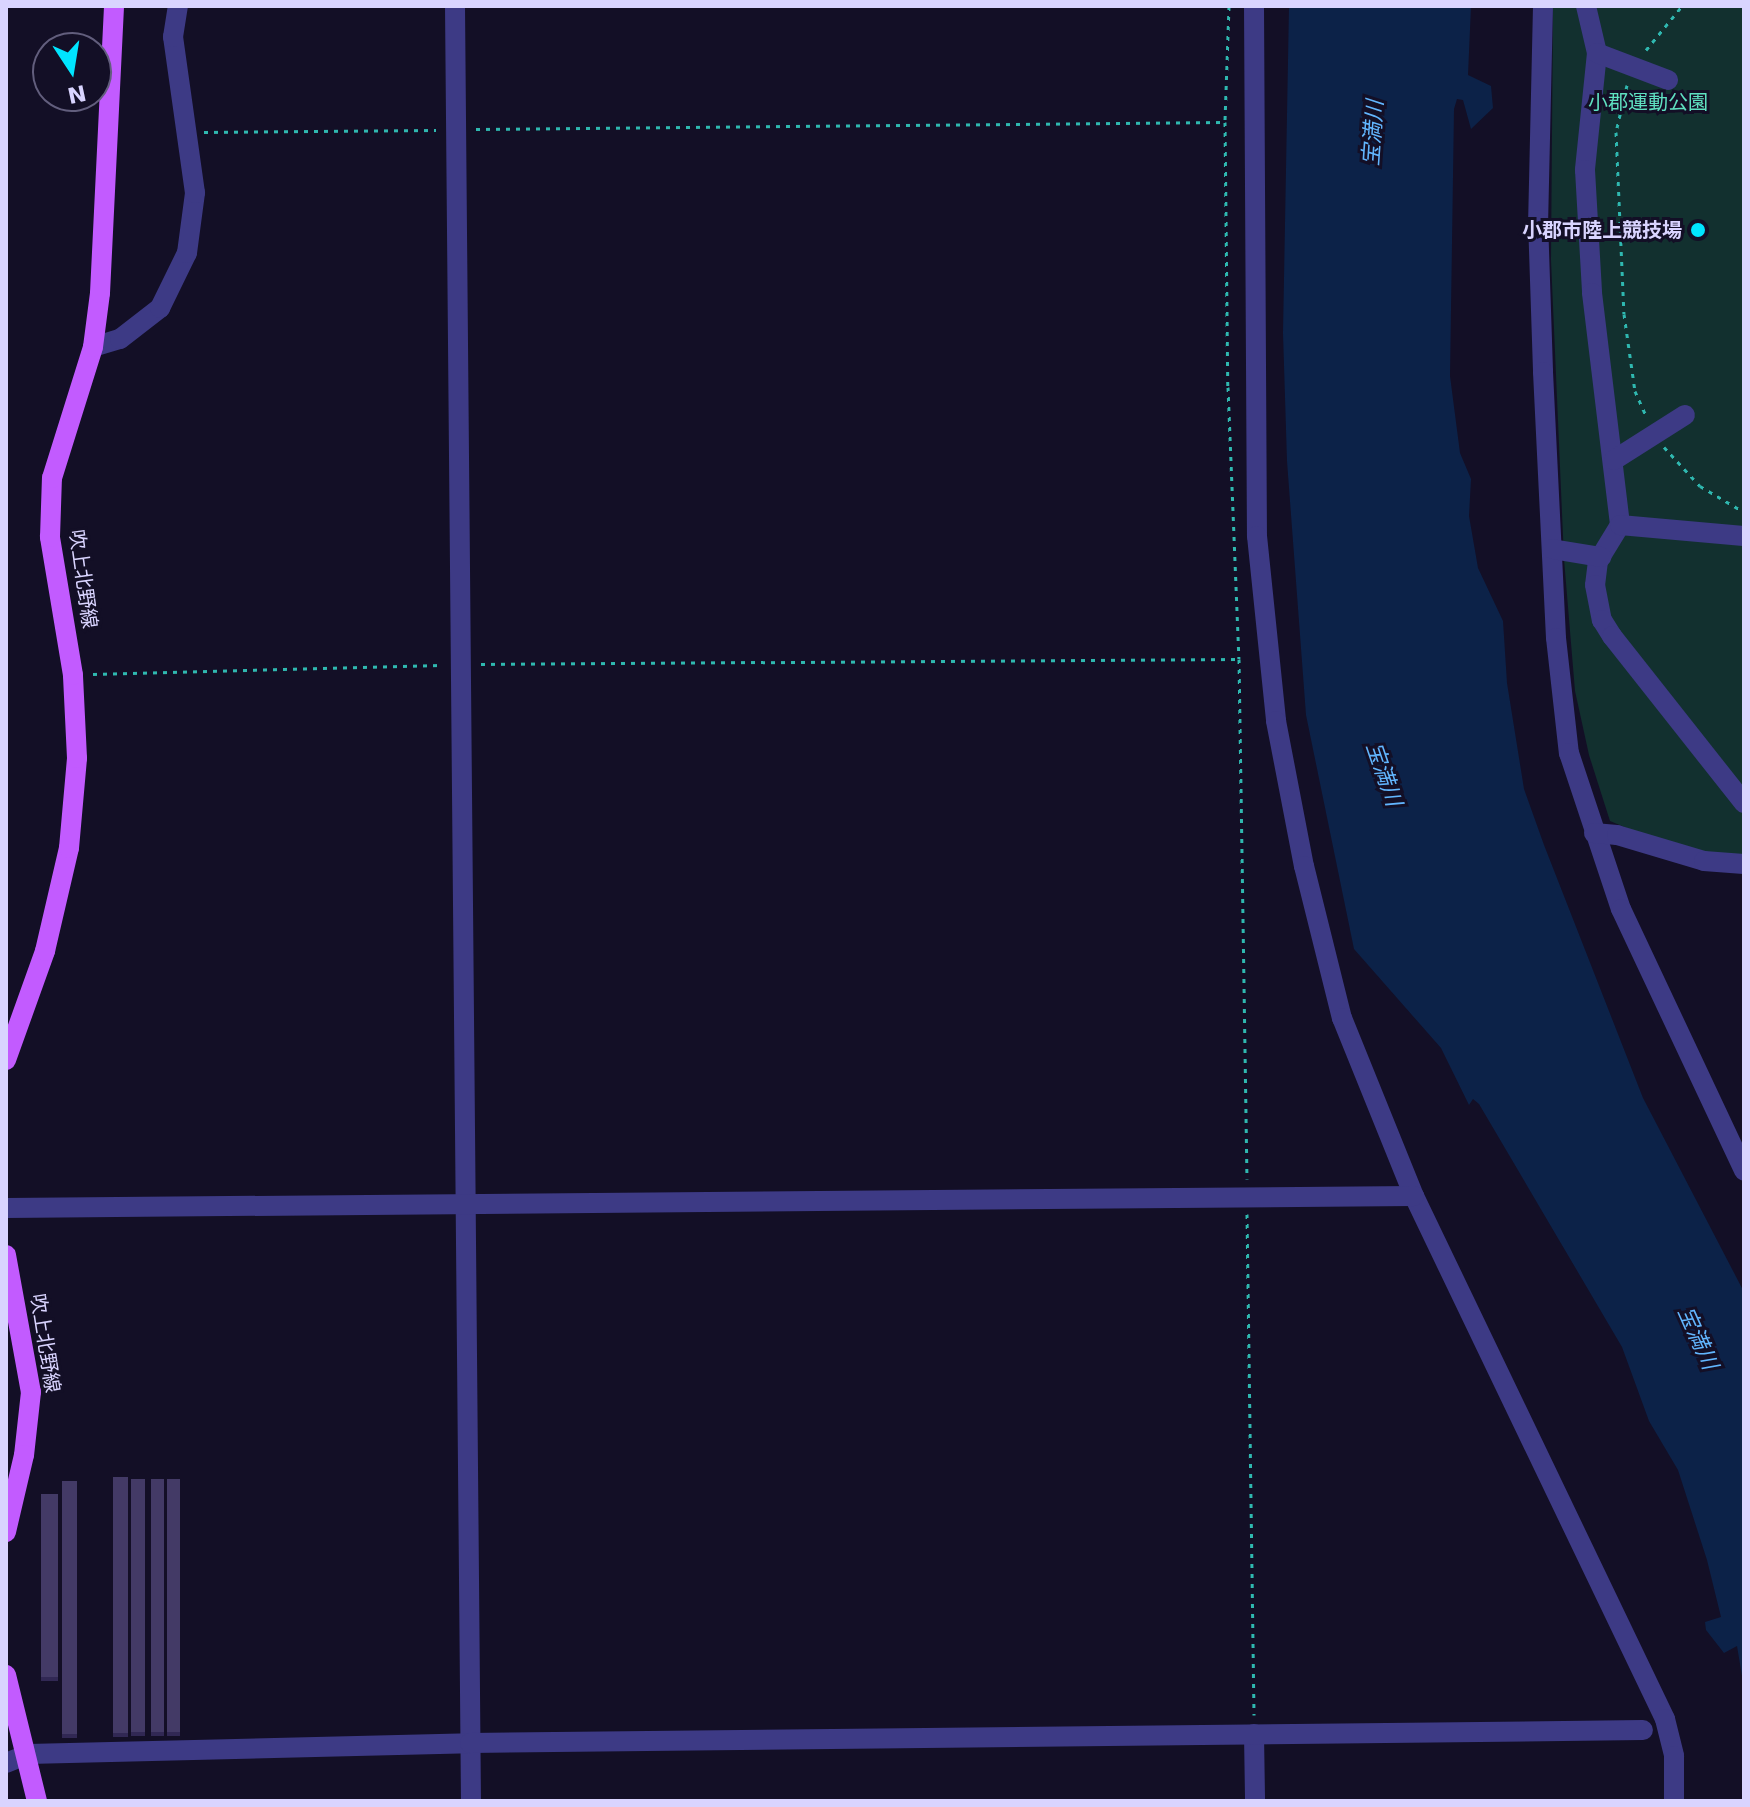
<!DOCTYPE html>
<meta charset="utf-8">
<style>
body{margin:0}
#map{position:relative;width:1750px;height:1807px;overflow:hidden;background:#130f26;font-family:"DejaVu Sans","Noto Sans JP",sans-serif}
div>[style]{position:absolute}
[style*='--x']{left:calc(var(--x)*1px);top:calc(var(--y)*1px);width:calc(var(--w)*1px);rotate:calc(var(--a)*1deg)}
.green>*{inset:0;background:#12302f}
.water>*{inset:0;background:#0c2248}
.path>*{height:3px;margin-top:-1.5px;transform-origin:0;background:repeating-linear-gradient(90deg,#2fb8b0 0 4px,transparent 0 10px)}
.minor>*{height:20px;margin:-10px;padding:0 10px;transform-origin:10px;border-radius:10px;background:#3d3a85}
.major>*{height:20px;margin:-10px;padding:0 10px;transform-origin:10px;border-radius:10px;background:#c25bff}
.wall>*{inset:0;background:#312854;transform-origin:0 0}
.building>*{inset:0;background:#433a66;transform-origin:0 0}
.dots>*{width:22px;height:22px;translate:-50% -50%;box-sizing:border-box;border:4px solid #130f26;border-radius:50%}
span{translate:-50% -50%;white-space:nowrap;text-align:center;line-height:1.15;-webkit-text-stroke:6px #130f26;paint-order:stroke}
.park-label{font-size:20px;color:#5fe0c0}
.poi-label{font-size:20px;color:#d9d4ff;font-weight:700}
.right{translate:-100% -50%;text-align:right}
.street-label{font-size:20px;color:#d9d4ff}
.water-label{font-size:22px;color:#62b6ff;font-style:italic}
.frame{position:absolute;inset:0;border:8px solid #d9d4ff;pointer-events:none}
.north{position:absolute;left:32px;top:32px;width:80px;height:80px;box-sizing:border-box;background:#130f26;border:2px solid #625e7d;border-radius:50%;rotate:168deg;font-size:22px;font-weight:700;line-height:32px;text-align:center;color:#d9d4ff}
.north::after{content:'';display:block;margin:auto;width:28px;height:36px;background:#00e5ff;clip-path:polygon(50% 0,100% 100%,50% 72%,0 100%)}
</style>
<div id="map">
<div class="green">
<div style="clip-path:polygon(1553px 6px,1744px 6px,1744px 859px,1665px 844px,1610px 821px,1589px 755px,1575px 691px,1564px 559px,1551px 260px)"></div>
</div>
<div class="water">
<div style="clip-path:polygon(1289px 6px,1471px 6px,1468px 75px,1491px 86px,1493px 108px,1471px 129px,1463px 100px,1457px 99px,1454px 109px,1450px 376px,1460px 453px,1471px 479px,1469px 516px,1478px 568px,1503px 621px,1507px 683px,1524px 789px,1544px 845px,1643px 1098px,1744px 1292px,1744px 1688px,1737px 1646px,1724px 1653px,1706px 1630px,1705px 1622px,1721px 1617px,1707px 1560px,1678px 1470px,1649px 1421px,1622px 1347px,1479px 1104px,1473px 1099px,1469px 1105px,1441px 1048px,1354px 949px,1306px 715px,1287px 461px,1283px 333px)"></div>
</div>
<div class="path">
<div style="--x:1229;--y:6;--w:116;--a:92"></div>
<div style="--x:1225;--y:122;--w:265;--a:89.4"></div>
<div style="--x:1228;--y:387;--w:272;--a:87.7"></div>
<div style="--x:1239;--y:659;--w:520;--a:89.12"></div>
<div style="--x:1646;--y:50;--w:57;--a:-50.7"></div>
<div style="--x:1627;--y:85;--w:48;--a:103.2"></div>
<div style="--x:1616;--y:132;--w:182;--a:87.5"></div>
<div style="--x:1624;--y:314;--w:78;--a:81.9"></div>
<div style="--x:1635;--y:391;--w:27;--a:66"></div>
<div style="--x:476;--y:129;--w:748;--a:-0.54"></div>
<div style="--x:204;--y:132;--w:232;--a:-0.5"></div>
<div style="--x:1664;--y:447;--w:53;--a:47.3"></div>
<div style="--x:1700;--y:486;--w:51;--a:30.6"></div>
<div style="--x:481;--y:664;--w:758;--a:-0.38"></div>
<div style="--x:93;--y:674;--w:348;--a:-1.5"></div>
<div style="--x:1247;--y:1214;--w:501;--a:89.2"></div>
</div>
<div class="minor">
<div style="--x:455;--y:6;--w:1795;--a:89.49"></div>
<div style="--x:1254;--y:6;--w:530;--a:89.68"></div>
<div style="--x:1257;--y:536;--w:186;--a:84.1"></div>
<div style="--x:1276;--y:721;--w:148;--a:79.1"></div>
<div style="--x:1304;--y:866;--w:157;--a:76"></div>
<div style="--x:1342;--y:1018;--w:192;--a:68"></div>
<div style="--x:1414;--y:1196;--w:580;--a:64.36"></div>
<div style="--x:1665;--y:1719;--w:38;--a:76"></div>
<div style="--x:1674;--y:1756;--w:45;--a:90"></div>
<div style="--x:1543;--y:6;--w:214;--a:91.3"></div>
<div style="--x:1538;--y:220;--w:152;--a:88.1"></div>
<div style="--x:1543;--y:372;--w:266;--a:87.2"></div>
<div style="--x:1556;--y:638;--w:116;--a:83.6"></div>
<div style="--x:1569;--y:753;--w:164;--a:71.6"></div>
<div style="--x:1621;--y:909;--w:289;--a:64.8"></div>
<div style="--x:1586;--y:6;--w:48;--a:76.8"></div>
<div style="--x:1597;--y:53;--w:118;--a:95.9"></div>
<div style="--x:1585;--y:170;--w:123;--a:86.7"></div>
<div style="--x:1592;--y:293;--w:234;--a:83.1"></div>
<div style="--x:1620;--y:525;--w:42;--a:121.4"></div>
<div style="--x:1598;--y:561;--w:24;--a:97"></div>
<div style="--x:1595;--y:585;--w:36;--a:79"></div>
<div style="--x:1602;--y:620;--w:19;--a:58"></div>
<div style="--x:1612;--y:636;--w:213;--a:51.7"></div>
<div style="--x:1597;--y:53;--w:76;--a:20.8"></div>
<div style="--x:93;--y:347;--w:28;--a:-17"></div>
<div style="--x:120;--y:339;--w:51;--a:-37.8"></div>
<div style="--x:160;--y:308;--w:61;--a:-63.9"></div>
<div style="--x:187;--y:253;--w:61;--a:-82.4"></div>
<div style="--x:195;--y:193;--w:158;--a:-98"></div>
<div style="--x:173;--y:37;--w:31;--a:-81"></div>
<div style="--x:1614;--y:460;--w:84;--a:-32.4"></div>
<div style="--x:1620;--y:525;--w:124;--a:5.1"></div>
<div style="--x:1552;--y:549;--w:50;--a:9.3"></div>
<div style="--x:1594;--y:833;--w:23;--a:5"></div>
<div style="--x:1617;--y:835;--w:91;--a:16.6"></div>
<div style="--x:1704;--y:861;--w:40;--a:4.3"></div>
<div style="--x:6;--y:1208;--w:1408;--a:-0.49"></div>
<div style="--x:1254;--y:1734;--w:67;--a:89.1"></div>
<div style="--x:6;--y:1763;--w:24;--a:-22"></div>
<div style="--x:28;--y:1754;--w:442;--a:-1.4"></div>
<div style="--x:470;--y:1743;--w:1173;--a:-0.63"></div>
</div>
<div class="major">
<div style="--x:6;--y:1060;--w:116;--a:-70.3"></div>
<div style="--x:45;--y:951;--w:106;--a:-76.9"></div>
<div style="--x:69;--y:848;--w:90;--a:-84.9"></div>
<div style="--x:77;--y:758;--w:83;--a:-92.8"></div>
<div style="--x:73;--y:675;--w:140;--a:-99.5"></div>
<div style="--x:50;--y:537;--w:59;--a:-88.1"></div>
<div style="--x:52;--y:478;--w:137;--a:-72.6"></div>
<div style="--x:93;--y:347;--w:54;--a:-82.6"></div>
<div style="--x:100;--y:293;--w:287;--a:-87.2"></div>
<div style="--x:6;--y:1255;--w:139;--a:79.7"></div>
<div style="--x:31;--y:1392;--w:63;--a:96.3"></div>
<div style="--x:24;--y:1455;--w:79;--a:103.2"></div>
<div style="--x:6;--y:1675;--w:130;--a:76.2"></div>
</div>
<div class="wall">
<div style="left:113px;top:1477px;width:15px;height:260px"></div>
<div style="left:131px;top:1479px;width:14px;height:257px"></div>
<div style="left:151px;top:1479px;width:13px;height:257px"></div>
<div style="left:167px;top:1479px;width:13px;height:257px"></div>
<div style="left:62px;top:1481px;width:15px;height:257px"></div>
<div style="left:41px;top:1494px;width:17px;height:187px"></div>
</div>
<div class="building">
<div style="left:113px;top:1477px;width:15px;height:256px"></div>
<div style="left:131px;top:1479px;width:14px;height:253px"></div>
<div style="left:151px;top:1479px;width:13px;height:253px"></div>
<div style="left:167px;top:1479px;width:13px;height:253px"></div>
<div style="left:62px;top:1481px;width:15px;height:253px"></div>
<div style="left:41px;top:1494px;width:17px;height:183px"></div>
</div>
<div class="dots">
<div style="left:1698px;top:230px;background:#00e5ff"></div>
</div>
<div class="park-label">
<span style="left:1648px;top:102px">小郡運動公園</span>
</div>
<div class="poi-label">
<span class="right" style="left:1682px;top:230px">小郡市陸上競技場</span>
</div>
<div class="street-label">
<span style="left:83px;top:579px;rotate:82deg">吹上北野線</span>
<span style="left:45px;top:1343px;rotate:81deg">吹上北野線</span>
</div>
<div class="water-label">
<span style="left:1373px;top:133px;rotate:-86deg">宝満川</span>
<span style="left:1384px;top:774px;rotate:71deg">宝満川</span>
<span style="left:1698px;top:1338px;rotate:66deg">宝満川</span>
</div>
<div class="frame"></div>
<div class="north">N</div>
</div>
